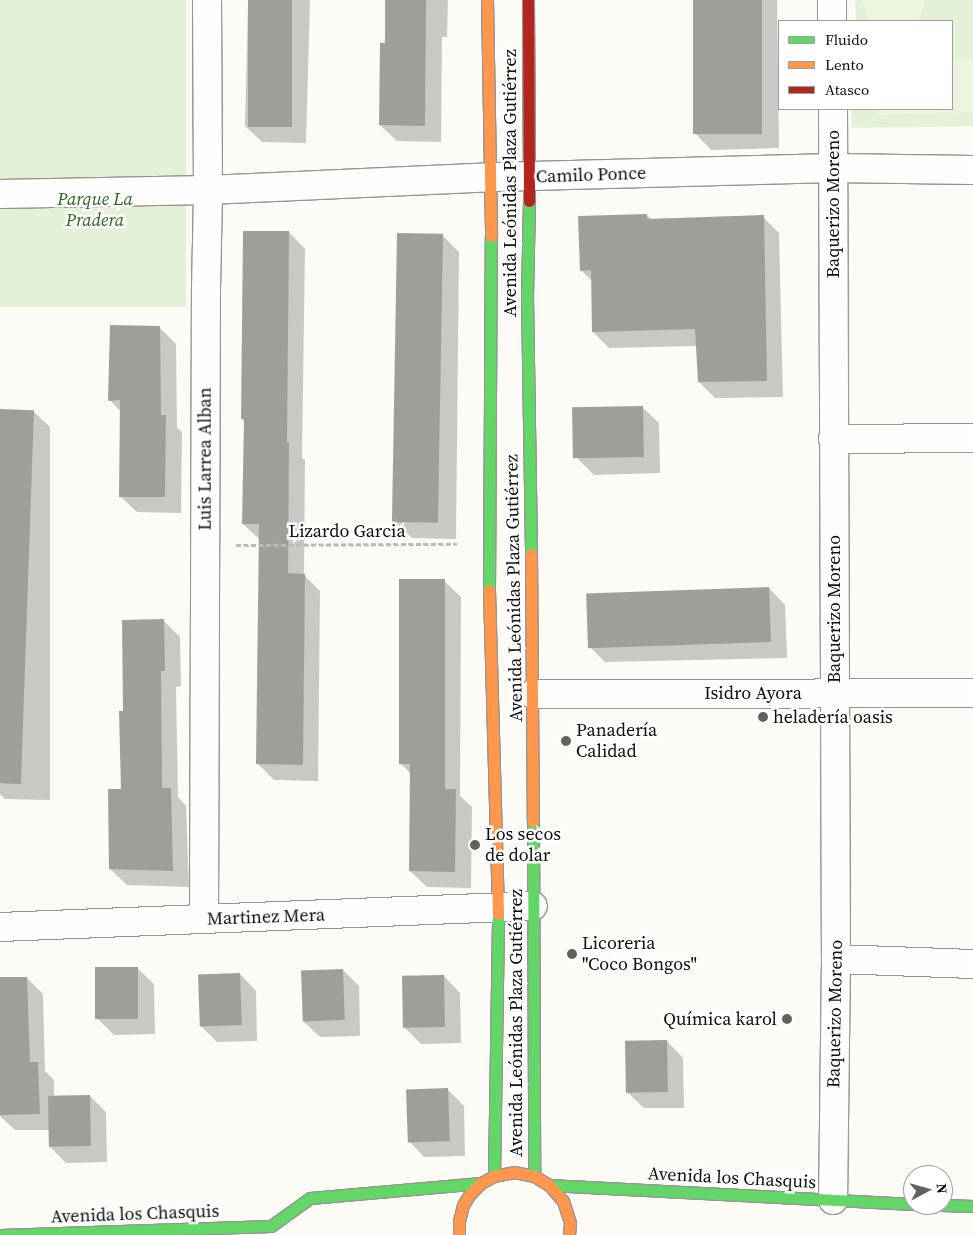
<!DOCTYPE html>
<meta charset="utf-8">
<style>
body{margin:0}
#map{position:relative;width:973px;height:1235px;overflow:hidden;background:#fcfbf5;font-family:"Source Serif 4",serif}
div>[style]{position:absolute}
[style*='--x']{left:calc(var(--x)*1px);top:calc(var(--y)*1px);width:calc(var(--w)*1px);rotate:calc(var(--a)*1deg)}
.green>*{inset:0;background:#e5f1d6;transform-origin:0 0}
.pitch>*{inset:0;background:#eef5df}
.shadow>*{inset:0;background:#0003}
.building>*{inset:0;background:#a09e9a;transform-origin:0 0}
.path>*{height:3px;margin-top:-1.5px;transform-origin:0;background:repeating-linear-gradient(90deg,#b9b9b8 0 5px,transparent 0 7.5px)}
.roads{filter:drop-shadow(1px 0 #969593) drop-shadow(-1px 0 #969593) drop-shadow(0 1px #969593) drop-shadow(0 -1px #969593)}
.street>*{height:28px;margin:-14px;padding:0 14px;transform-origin:14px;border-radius:14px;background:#fffefe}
.fast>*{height:11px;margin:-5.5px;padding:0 5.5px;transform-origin:5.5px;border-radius:5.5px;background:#63d668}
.slow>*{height:11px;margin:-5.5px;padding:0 5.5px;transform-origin:5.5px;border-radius:5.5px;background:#ff974d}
.jam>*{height:11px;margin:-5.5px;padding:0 5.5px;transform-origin:5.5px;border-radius:5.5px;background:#b3261e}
.dots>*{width:14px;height:14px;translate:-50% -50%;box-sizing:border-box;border:2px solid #fff;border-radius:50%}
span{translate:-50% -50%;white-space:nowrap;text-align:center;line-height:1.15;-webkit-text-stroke:5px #fff;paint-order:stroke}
.street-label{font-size:18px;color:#0f0f0f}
.park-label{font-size:18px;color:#2d6620;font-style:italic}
.poi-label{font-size:18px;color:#0f0f0f}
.left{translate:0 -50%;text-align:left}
.right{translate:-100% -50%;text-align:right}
.legend{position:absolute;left:778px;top:20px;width:175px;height:90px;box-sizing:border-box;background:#fff;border:1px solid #9f9f9f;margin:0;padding:6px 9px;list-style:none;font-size:15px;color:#0f0f0f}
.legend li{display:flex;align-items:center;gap:10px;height:25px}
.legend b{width:25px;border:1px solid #9f9f9f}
.north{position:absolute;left:903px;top:1165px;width:50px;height:50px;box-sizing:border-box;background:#fff;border:1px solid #9f9f9f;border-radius:50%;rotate:84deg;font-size:14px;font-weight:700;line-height:20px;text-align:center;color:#0f0f0f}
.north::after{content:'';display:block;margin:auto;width:18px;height:22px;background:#626260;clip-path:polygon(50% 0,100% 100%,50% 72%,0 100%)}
</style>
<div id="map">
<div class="green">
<div style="left:0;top:0;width:186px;height:307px"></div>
<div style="clip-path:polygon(855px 0,973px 0,973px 126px,852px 128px,851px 109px,952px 109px,952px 21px,856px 21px)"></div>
</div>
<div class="pitch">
<div style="clip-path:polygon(862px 0,925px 0,919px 21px,869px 21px)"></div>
<div style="clip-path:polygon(952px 60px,973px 60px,973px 112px,879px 115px,879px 109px,952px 109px)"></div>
</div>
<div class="shadow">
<div style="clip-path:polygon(248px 0,310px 0,306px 143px,262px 142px,245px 126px)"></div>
<div style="clip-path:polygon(387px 0,448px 0,447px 37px,442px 37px,441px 142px,397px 141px,380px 125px)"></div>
<div style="clip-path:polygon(694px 0,777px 0,779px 148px,711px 150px,695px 133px)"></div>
<div style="clip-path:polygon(647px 215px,652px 220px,763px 217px,779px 233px,783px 397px,715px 398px,699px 382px,697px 346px,609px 348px,593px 332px,592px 281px,581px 270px)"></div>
<div style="clip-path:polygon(289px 232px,305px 249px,302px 458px,305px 460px,304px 575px,320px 591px,318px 781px,274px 780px,258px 764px,260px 540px,243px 524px,245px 422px,242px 419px)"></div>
<div style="clip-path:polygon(443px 236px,459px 252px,456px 539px,412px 538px,395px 522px)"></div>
<div style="clip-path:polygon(159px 327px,176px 344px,177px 428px,182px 432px,181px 513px,137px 512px,120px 496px,121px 412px,110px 400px)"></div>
<div style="clip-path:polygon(642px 407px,659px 423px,660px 473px,594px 475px,578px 459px)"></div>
<div style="clip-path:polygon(0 411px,33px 411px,50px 427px,50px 800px,5px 799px,0 794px)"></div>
<div style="clip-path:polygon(444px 581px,461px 597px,460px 796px,472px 807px,471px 888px,427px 887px,410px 871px,411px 774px,400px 763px)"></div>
<div style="clip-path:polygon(769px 588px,785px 605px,787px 658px,605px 662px,589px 646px)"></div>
<div style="clip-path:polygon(163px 620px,180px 637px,181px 686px,176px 687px,178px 797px,186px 806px,189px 887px,127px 885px,110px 869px,122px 790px,125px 712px)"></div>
<div style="clip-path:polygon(137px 968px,154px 984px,155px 1034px,114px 1035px,98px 1019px)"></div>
<div style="clip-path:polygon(343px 970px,359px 986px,360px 1036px,320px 1037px,303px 1021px)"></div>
<div style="clip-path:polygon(240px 974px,256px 991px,257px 1041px,217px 1042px,200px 1025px)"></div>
<div style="clip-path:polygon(444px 976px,460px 993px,461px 1043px,421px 1044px,404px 1027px)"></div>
<div style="clip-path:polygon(27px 978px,43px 994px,45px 1071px,54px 1080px,54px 1097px,90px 1096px,106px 1112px,107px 1162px,66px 1163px,50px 1147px,50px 1130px,15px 1130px,0 1116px,0 979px)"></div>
<div style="clip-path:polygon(667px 1041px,683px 1058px,684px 1108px,644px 1108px,627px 1092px)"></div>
<div style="clip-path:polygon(448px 1090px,464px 1106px,465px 1156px,424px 1157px,408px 1140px)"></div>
</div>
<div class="building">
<div style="left:248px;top:0;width:44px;height:127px"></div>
<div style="clip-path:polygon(385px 0,426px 0,425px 126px,379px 125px,380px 43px,385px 43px)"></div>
<div style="left:693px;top:0;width:69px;height:134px"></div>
<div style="clip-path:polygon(647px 214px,647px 219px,764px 215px,767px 381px,698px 382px,695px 329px,592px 332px,591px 270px,580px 271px,578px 216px)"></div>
<div style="clip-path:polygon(243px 231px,289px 231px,287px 443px,289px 443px,288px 573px,305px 574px,303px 765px,256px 764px,259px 524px,242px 524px,244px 419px,241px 419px)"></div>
<div style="left:397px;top:233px;width:46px;height:289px;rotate:1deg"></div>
<div style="clip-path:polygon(110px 325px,160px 326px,161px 415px,166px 415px,165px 497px,119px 497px,120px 400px,108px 401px)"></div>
<div style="left:643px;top:406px;width:51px;height:71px;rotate:89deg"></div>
<div style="left:0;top:409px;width:34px;height:374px;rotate:2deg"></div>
<div style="clip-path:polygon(399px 579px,445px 579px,445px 789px,456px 789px,455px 872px,409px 871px,410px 764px,399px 764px)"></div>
<div style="left:769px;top:587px;width:55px;height:183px;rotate:88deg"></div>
<div style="clip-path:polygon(164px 619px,165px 671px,161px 671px,162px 788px,171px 788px,173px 871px,109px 869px,108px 789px,121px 789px,119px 711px,123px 711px,122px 620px)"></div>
<div style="left:95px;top:967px;width:43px;height:52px"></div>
<div style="left:343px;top:969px;width:51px;height:42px;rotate:88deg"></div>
<div style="left:240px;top:973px;width:52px;height:42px;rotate:88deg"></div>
<div style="left:444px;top:975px;width:52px;height:42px;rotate:89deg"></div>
<div style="clip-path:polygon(0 977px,27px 977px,30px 1062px,38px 1062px,40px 1114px,0 1115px)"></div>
<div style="left:667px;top:1040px;width:52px;height:42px;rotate:89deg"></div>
<div style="left:448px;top:1088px;width:53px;height:42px;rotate:88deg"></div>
<div style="left:90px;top:1095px;width:51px;height:42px;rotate:89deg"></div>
</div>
<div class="path">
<div style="--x:236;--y:545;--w:221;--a:-0.3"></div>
</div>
<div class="roads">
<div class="street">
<div style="--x:832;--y:0;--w:21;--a:90"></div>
<div style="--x:833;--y:109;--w:850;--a:89.8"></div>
<div style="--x:836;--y:959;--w:241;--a:90.7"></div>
<div style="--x:0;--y:194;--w:208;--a:-1.1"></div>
<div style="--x:208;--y:190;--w:283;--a:-2.6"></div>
<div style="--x:491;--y:177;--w:342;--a:-1.5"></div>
<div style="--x:833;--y:168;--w:140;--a:0.8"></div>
<div style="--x:833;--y:439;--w:140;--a:-0.4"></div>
<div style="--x:533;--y:694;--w:440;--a:-0.1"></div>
<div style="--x:204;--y:919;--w:630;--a:-89.82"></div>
<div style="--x:206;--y:289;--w:99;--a:-88.8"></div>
<div style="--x:208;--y:190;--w:190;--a:-90.3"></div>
<div style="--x:0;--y:927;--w:533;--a:-2.26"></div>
<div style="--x:836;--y:959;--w:137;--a:2.1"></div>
</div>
<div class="fast">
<div style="--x:529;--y:201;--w:95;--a:91.2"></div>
<div style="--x:527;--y:296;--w:258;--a:89.1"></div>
<div style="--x:489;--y:590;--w:354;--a:-89.7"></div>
<div style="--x:533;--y:821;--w:355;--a:89.8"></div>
<div style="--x:494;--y:1176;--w:262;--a:-89.1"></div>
<div style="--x:549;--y:1185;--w:364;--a:3"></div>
<div style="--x:942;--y:1205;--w:31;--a:2"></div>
<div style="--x:0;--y:1235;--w:271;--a:-1.9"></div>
<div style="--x:271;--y:1226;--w:48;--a:-35.7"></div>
<div style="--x:310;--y:1198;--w:172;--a:-5"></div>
</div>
<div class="slow">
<div style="--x:487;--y:0;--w:236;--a:89"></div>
<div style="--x:531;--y:554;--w:267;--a:89.6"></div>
<div style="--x:489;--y:590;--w:324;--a:88.4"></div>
<div style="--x:459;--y:1235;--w:14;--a:-90"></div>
<div style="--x:459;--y:1221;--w:16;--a:-76"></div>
<div style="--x:463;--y:1205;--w:13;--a:-58"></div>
<div style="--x:470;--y:1194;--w:16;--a:-45"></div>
<div style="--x:481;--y:1183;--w:15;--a:-28"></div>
<div style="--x:494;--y:1176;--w:20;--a:-11"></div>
<div style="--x:514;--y:1172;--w:20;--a:11"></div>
<div style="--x:534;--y:1176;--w:17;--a:31"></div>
<div style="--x:549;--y:1185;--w:21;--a:49"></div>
<div style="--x:563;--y:1201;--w:23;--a:72"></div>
<div style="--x:570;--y:1223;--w:12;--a:95"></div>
</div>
<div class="jam">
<div style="--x:528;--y:0;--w:201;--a:89.7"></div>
</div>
</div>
<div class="dots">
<div style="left:763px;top:717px;background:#626260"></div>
<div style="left:566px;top:741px;background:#626260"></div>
<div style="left:475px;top:845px;background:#626260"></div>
<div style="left:572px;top:954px;background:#626260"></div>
<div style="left:787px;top:1019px;background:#626260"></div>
</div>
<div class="street-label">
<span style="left:591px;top:175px;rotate:-2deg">Camilo Ponce</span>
<span style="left:510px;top:183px;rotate:-90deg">Avenida Leónidas Plaza Gutiérrez</span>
<span style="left:833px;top:204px;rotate:-90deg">Baquerizo Moreno</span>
<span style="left:205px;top:459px;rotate:-90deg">Luis Larrea Alban</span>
<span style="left:347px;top:531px">Lizardo Garcia</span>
<span style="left:514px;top:588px;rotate:-91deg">Avenida Leónidas Plaza Gutiérrez</span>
<span style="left:834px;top:609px;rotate:-90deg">Baquerizo Moreno</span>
<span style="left:753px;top:693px">Isidro Ayora</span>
<span style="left:266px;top:917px;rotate:-2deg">Martinez Mera</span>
<span style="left:835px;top:1014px;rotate:-89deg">Baquerizo Moreno</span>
<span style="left:516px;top:1023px;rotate:-90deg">Avenida Leónidas Plaza Gutiérrez</span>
<span style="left:732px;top:1178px;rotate:3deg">Avenida los Chasquis</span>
<span style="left:135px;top:1214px;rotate:-2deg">Avenida los Chasquis</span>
</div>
<div class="park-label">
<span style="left:95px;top:210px">Parque La<br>Pradera</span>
</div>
<div class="poi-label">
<span class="left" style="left:773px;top:717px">heladería oasis</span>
<span class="left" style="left:576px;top:741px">Panadería<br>Calidad</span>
<span class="left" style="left:485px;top:845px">Los secos<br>de dolar</span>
<span class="left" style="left:582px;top:954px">Licoreria<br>"Coco Bongos"</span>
<span class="right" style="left:777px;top:1019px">Química karol</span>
</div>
<ul class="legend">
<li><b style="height:6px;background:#63d668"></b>Fluido</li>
<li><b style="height:6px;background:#ff974d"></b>Lento</li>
<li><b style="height:6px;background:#b3261e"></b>Atasco</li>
</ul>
<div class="north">N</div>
</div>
